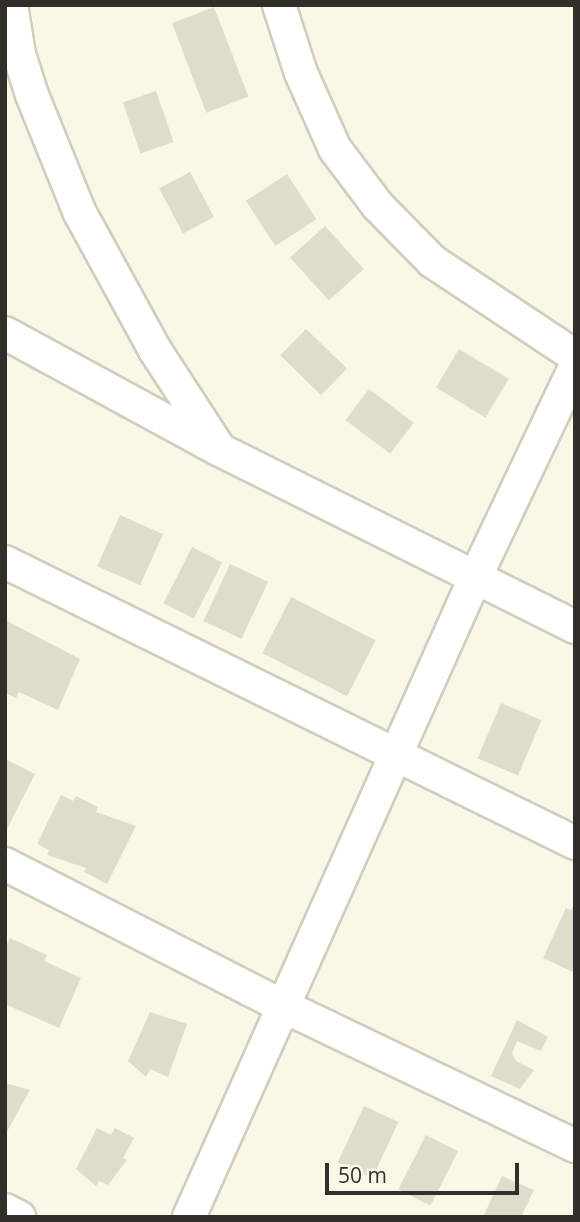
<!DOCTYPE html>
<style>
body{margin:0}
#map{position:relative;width:580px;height:1222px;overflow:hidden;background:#faf7e7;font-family:"Open Sans",sans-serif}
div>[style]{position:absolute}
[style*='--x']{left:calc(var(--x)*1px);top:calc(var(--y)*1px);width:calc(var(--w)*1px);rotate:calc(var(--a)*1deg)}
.building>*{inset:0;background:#dfdccc;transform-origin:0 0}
.roads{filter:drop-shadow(2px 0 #d0cdbd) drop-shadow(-2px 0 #d0cdbd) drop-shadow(0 2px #d0cdbd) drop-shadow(0 -2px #d0cdbd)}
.minor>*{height:32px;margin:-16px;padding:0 16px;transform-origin:16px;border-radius:16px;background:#fff}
span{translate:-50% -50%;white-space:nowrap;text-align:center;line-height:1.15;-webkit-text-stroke:6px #faf7e7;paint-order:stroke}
.frame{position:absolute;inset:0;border:7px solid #302f29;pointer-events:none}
.scale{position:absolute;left:325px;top:1163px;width:194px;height:32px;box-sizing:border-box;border:4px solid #302f29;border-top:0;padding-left:9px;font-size:21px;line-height:24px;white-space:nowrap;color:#302f29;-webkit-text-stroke:5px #faf7e7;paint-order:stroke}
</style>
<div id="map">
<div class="building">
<div style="left:214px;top:7px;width:96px;height:45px;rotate:69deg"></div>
<div style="left:156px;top:91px;width:54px;height:35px;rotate:71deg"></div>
<div style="left:190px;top:172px;width:51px;height:35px;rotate:62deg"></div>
<div style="left:287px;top:174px;width:54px;height:49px;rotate:57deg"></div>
<div style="left:325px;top:226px;width:58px;height:47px;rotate:48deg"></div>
<div style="left:306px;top:329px;width:57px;height:37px;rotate:44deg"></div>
<div style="left:459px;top:349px;width:58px;height:45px;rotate:31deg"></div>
<div style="left:369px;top:389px;width:56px;height:39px;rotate:37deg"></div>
<div style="left:120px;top:515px;width:47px;height:56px;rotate:24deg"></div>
<div style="left:192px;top:547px;width:34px;height:63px;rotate:27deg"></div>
<div style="left:230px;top:564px;width:42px;height:63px;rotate:25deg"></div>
<div style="left:291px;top:597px;width:95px;height:63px;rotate:27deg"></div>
<div style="clip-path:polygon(7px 621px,80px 659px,58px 710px,19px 692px,16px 698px,5px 693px)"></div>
<div style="left:501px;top:703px;width:44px;height:60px;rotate:23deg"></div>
<div style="clip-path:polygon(5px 759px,35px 774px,7px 829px,5px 829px)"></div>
<div style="clip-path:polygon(61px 795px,73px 801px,76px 796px,98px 807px,96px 812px,136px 826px,107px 884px,84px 872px,86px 868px,47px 855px,49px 850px,37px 844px)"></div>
<div style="clip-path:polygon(575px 903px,575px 973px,543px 958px,566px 908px,571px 910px)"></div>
<div style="clip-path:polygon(10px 938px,47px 955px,44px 961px,81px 978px,59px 1028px,5px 1004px,5px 948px)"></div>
<div style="clip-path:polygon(150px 1012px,187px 1024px,168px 1077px,150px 1069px,146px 1077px,128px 1061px)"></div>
<div style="clip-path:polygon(517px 1020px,548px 1037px,541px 1051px,517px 1041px,512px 1053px,516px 1061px,534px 1070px,520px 1089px,491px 1076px)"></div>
<div style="clip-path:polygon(5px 1083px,30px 1090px,5px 1135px)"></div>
<div style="left:364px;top:1106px;width:38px;height:62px;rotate:25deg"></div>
<div style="clip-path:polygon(97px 1128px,111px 1135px,115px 1128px,134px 1138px,123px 1158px,127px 1160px,108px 1185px,99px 1181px,96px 1186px,76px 1169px)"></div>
<div style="left:426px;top:1135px;width:36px;height:61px;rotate:27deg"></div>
<div style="clip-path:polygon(502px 1176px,534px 1190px,521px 1217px,483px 1217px)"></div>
</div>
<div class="roads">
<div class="minor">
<div style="--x:11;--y:5;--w:50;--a:80.7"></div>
<div style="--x:19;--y:54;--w:43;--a:72.4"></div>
<div style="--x:32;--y:95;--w:127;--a:67.9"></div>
<div style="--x:80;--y:213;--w:156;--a:61.3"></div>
<div style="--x:155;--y:350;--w:116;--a:57"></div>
<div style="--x:279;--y:5;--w:71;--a:72.1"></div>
<div style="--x:301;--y:73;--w:83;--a:65.9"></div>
<div style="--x:335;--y:149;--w:71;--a:53"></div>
<div style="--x:378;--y:206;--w:77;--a:45.5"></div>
<div style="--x:432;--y:261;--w:172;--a:33.6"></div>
<div style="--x:5;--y:333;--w:245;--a:28.6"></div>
<div style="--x:220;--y:450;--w:397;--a:26.5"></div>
<div style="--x:5;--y:562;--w:636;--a:26.24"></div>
<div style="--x:5;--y:864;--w:312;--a:27.1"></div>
<div style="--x:283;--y:1006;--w:324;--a:25.6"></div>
<div style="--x:5;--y:1210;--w:16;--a:27"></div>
<div style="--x:189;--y:1217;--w:700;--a:-65.89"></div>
<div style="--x:475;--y:578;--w:233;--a:-64.6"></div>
</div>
</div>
<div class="frame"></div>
<div class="scale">50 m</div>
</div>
